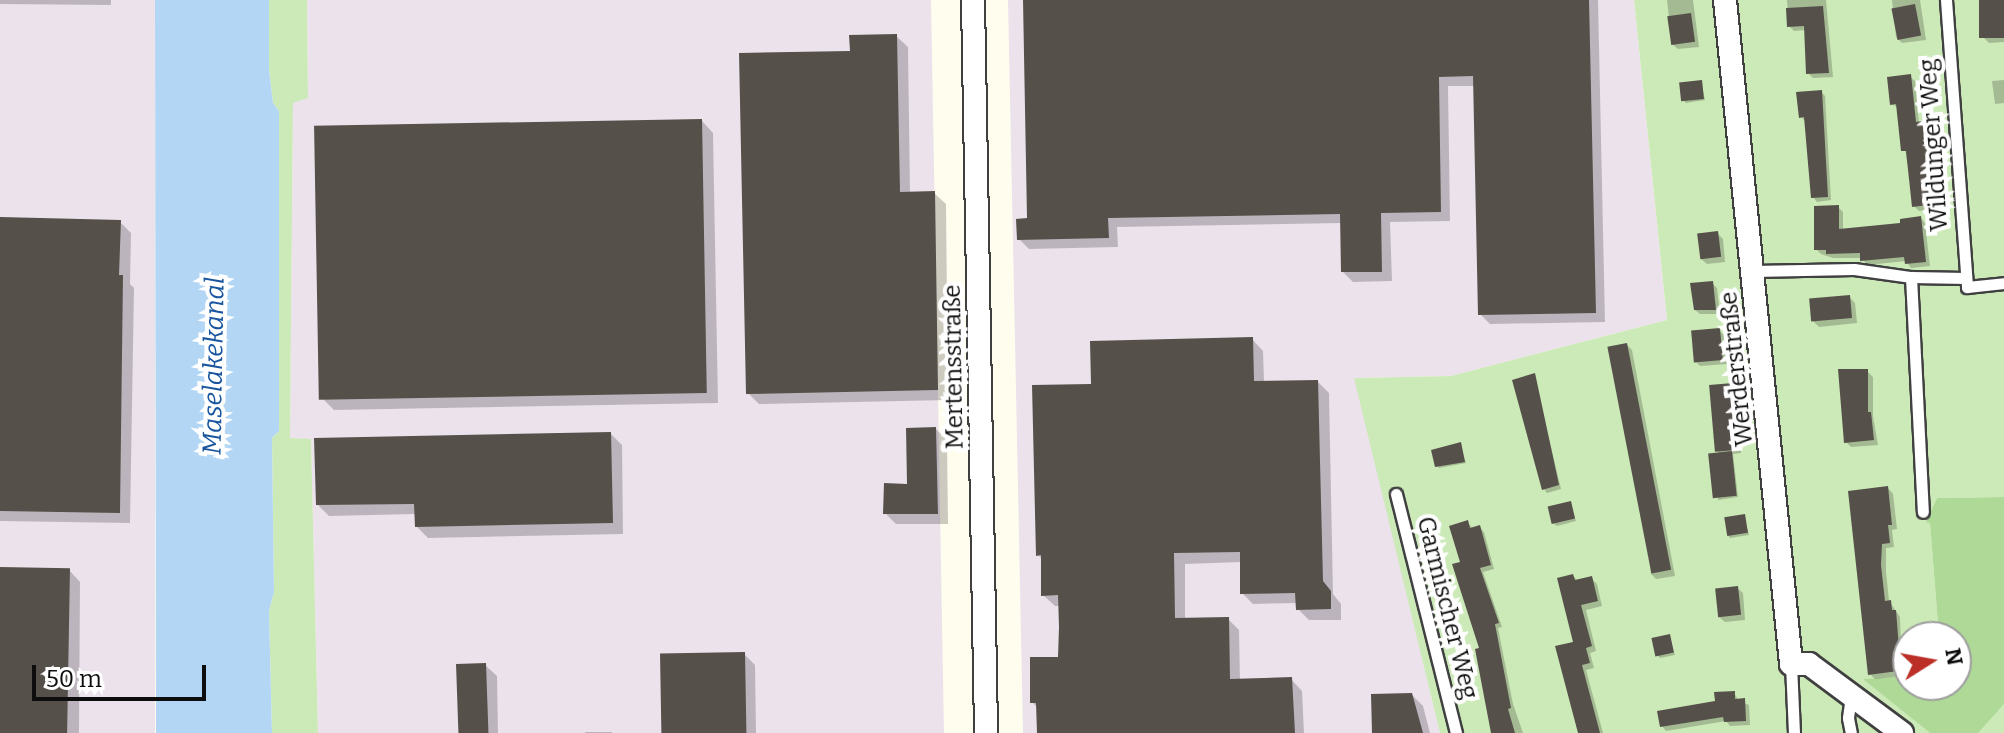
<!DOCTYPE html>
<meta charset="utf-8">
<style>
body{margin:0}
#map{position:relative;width:2004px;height:733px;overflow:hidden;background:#fffdee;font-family:Bitter,serif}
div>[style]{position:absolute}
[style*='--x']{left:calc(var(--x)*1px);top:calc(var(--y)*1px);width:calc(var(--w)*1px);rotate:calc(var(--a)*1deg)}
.industrial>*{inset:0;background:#ece2ec;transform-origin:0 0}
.green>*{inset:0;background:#cce9b8}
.forest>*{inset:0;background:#aed997}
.water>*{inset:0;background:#b3d6f5}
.shadow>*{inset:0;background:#0003;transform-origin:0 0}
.building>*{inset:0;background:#56504a;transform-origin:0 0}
.roads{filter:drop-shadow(2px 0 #404040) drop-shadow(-2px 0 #404040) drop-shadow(0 2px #404040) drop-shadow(0 -2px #404040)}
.service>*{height:11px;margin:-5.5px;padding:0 5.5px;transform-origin:5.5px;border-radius:5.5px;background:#fff}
.minor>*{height:22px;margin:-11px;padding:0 11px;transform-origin:11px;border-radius:11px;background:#fff}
span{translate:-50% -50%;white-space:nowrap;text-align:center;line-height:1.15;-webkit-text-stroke:8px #fff;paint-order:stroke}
.street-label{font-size:24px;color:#0d0d0d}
.water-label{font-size:26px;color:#18559e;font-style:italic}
.north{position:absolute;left:1892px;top:621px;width:80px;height:80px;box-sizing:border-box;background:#fff;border:2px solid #9e9e9e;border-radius:50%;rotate:79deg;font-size:22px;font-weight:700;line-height:32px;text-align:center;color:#0d0d0d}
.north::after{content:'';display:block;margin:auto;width:28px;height:36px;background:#bc2f27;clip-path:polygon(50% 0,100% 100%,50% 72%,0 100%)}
.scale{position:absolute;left:32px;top:665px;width:174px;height:36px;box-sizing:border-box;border:4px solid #0d0d0d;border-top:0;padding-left:10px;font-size:24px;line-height:28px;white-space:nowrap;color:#0d0d0d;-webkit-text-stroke:6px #fff;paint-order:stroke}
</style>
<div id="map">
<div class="industrial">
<div style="left:0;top:0;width:155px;height:733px"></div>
<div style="clip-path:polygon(307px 0,931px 0,944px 733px,318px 733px,311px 440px,290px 438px,293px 102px,308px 98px)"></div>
<div style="clip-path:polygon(1008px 0,1634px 0,1667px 320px,1451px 376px,1355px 378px,1440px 733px,1023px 733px)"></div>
</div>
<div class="green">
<div style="clip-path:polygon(269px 0,307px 0,308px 98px,293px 103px,290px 438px,311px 439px,318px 733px,272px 733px,269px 611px,274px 592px,272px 438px,279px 431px,279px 111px,273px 103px,269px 70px)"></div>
<div style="clip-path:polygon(1634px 0,2004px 0,2004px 497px,1937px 498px,1927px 522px,1930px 522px,1939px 637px,1908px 637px,1908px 676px,1864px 679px,1930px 733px,1440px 733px,1354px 378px,1451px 376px,1667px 320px)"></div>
<div style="clip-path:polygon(2004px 704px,2004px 733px,1978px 733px,1977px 730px)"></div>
</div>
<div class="forest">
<div style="clip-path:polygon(2004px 497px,2004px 704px,1978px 733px,1930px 733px,1863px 679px,1908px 676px,1908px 685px,1956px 685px,1956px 637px,1939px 637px,1930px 523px,1926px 522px,1937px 498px)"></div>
</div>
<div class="water">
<div style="clip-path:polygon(155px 0,269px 0,269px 70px,273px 103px,279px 111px,279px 431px,272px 438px,274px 592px,269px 611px,272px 733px,156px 733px)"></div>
</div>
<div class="shadow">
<div style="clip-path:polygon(0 0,111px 0,111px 5px,0 4px)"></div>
<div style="clip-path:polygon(1025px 0,1598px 0,1605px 322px,1490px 324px,1480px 314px,1475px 86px,1448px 86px,1450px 221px,1390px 222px,1392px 281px,1353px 282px,1343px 272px,1342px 223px,1117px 227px,1118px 247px,1029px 249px,1019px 239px,1029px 220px)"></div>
<div style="clip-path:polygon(1667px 0,1693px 0,1699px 47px,1678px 49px,1672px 44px)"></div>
<div style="clip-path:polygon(1787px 0,1826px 0,1833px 77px,1813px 78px,1808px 73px,1806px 30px,1794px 31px,1789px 26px)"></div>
<div style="clip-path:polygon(1892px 0,1920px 0,1926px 40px,1902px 43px,1896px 37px)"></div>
<div style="clip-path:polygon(2004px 0,2004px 42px,1989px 43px,1983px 37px)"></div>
<div style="clip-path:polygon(896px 36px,908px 47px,910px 193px,934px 193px,946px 204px,948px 400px,759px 404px,748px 393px,852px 53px)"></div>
<div style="clip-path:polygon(1910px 77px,1915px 81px,1919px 124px,1926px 128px,1939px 208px,1919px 211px,1914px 206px,1899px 108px,1891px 104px)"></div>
<div style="clip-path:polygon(2004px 80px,2004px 103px,1995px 104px,1992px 81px)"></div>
<div style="clip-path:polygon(1701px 82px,1705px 100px,1686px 103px,1683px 100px)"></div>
<div style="clip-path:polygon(1821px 92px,1825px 96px,1831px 200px,1817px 202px,1813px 197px,1806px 122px,1801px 117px)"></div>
<div style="clip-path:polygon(702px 121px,713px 133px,718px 403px,334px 410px,323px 399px)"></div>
<div style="clip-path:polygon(1838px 207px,1843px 212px,1843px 231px,1903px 225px,1921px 218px,1925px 223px,1930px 266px,1911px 268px,1906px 261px,1867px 265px,1862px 258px,1833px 258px,1821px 254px,1816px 249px)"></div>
<div style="clip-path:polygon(0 219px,120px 222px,131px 233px,130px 284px,134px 288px,130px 523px,0 521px)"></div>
<div style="clip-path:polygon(1717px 233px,1723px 239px,1725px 262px,1707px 264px,1701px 259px)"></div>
<div style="clip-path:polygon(1712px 283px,1717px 288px,1720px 314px,1700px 314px,1695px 310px)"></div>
<div style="clip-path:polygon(1849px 297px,1855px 303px,1857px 323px,1819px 327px,1813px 321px)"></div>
<div style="clip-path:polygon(1719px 331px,1724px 335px,1727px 364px,1700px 366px,1696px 362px)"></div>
<div style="clip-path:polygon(1252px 339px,1263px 351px,1264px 382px,1318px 382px,1329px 393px,1333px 594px,1341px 604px,1341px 620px,1309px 620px,1298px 609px,1298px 603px,1253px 604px,1242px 593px,1242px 562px,1185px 564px,1185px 620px,1228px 619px,1239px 630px,1240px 681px,1291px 679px,1302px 691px,1304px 733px,1039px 733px,1038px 708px,1032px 702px,1060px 659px,1060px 606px,1055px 606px,1043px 595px,1043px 560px,1038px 555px,1093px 386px)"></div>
<div style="clip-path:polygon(1627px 345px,1632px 350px,1675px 576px,1656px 579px,1651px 574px)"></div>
<div style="clip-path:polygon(1867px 371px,1873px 377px,1873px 416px,1878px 445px,1851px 447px,1846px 442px)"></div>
<div style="clip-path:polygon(1534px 376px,1561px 489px,1547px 493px,1544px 489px)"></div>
<div style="clip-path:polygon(1732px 385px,1736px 389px,1741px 453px,1733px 454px,1738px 497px,1718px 500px,1718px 452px)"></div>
<div style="clip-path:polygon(936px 429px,947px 440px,948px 524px,896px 524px,885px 513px,909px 486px)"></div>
<div style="clip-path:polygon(611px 434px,622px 445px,623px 534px,428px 538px,417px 527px,416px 514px,329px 516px,318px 505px)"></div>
<div style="clip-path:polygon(1460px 444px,1466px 463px,1439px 468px,1437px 466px)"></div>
<div style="clip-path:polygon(1888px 488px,1893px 494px,1897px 529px,1892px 530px,1894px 547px,1886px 548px,1886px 572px,1889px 601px,1900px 617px,1902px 676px,1875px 679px,1870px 674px,1850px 492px)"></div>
<div style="clip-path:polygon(1570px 503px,1576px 521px,1557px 526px,1554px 524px)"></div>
<div style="clip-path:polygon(1744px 516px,1749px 535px,1730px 538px,1728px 535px)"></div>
<div style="clip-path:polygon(1468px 523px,1473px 529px,1479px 527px,1484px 532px,1494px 569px,1483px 572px,1502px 627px,1498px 628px,1513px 704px,1523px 733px,1493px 733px,1482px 649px,1462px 563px)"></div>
<div style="clip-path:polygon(0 569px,69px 570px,80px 582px,79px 733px,0 733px)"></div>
<div style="clip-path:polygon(1573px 576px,1578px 581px,1591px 578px,1597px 584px,1602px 606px,1586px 610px,1596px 651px,1590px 653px,1594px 668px,1586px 670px,1603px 733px,1580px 733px)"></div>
<div style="clip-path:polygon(1737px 588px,1743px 593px,1745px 620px,1725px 622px,1719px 617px)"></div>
<div style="clip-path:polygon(1669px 637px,1675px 655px,1660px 658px,1658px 656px)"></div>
<div style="clip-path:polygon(744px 654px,755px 665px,756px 733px,663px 733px)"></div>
<div style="clip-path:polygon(485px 665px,497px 676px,498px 733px,460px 733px)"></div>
<div style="clip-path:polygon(1734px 693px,1739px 701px,1749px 705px,1750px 725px,1730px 726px,1726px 721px,1666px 731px,1662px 726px)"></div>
<div style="clip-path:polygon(1412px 695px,1423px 706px,1430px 733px,1374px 733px)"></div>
<div style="left:585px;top:732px;width:27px;height:1px"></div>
</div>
<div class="building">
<div style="clip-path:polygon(1023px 0,1589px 0,1596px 313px,1478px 315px,1473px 76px,1439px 77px,1441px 212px,1381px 213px,1382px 272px,1341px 272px,1340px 214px,1108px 218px,1109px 238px,1017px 240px,1016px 219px,1027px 218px)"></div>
<div style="left:1979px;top:0;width:25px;height:38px"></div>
<div style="left:1915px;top:4px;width:32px;height:24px;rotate:79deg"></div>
<div style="clip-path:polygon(1823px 6px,1829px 73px,1806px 74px,1804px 26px,1787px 27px,1786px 8px)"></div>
<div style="left:1691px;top:13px;width:29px;height:24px;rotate:82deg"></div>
<div style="clip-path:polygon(897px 34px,900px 192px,935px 191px,938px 390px,746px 394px,739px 53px,850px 51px,849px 35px)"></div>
<div style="clip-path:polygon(1911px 74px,1916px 122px,1922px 121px,1936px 204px,1912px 207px,1906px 151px,1901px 151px,1896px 104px,1890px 105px,1887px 77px)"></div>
<div style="left:1702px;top:80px;width:19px;height:23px;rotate:84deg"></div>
<div style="clip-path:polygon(1822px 90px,1828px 197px,1811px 198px,1804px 117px,1799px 118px,1796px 92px)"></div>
<div style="left:702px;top:119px;width:274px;height:388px;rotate:89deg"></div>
<div style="clip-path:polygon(1839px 205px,1839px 229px,1900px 223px,1900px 219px,1921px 216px,1926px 262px,1905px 264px,1904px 257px,1860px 261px,1860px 253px,1826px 254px,1826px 250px,1814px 250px,1814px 206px)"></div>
<div style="clip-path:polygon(0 217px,121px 220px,119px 275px,123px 275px,120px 513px,0 511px)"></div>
<div style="left:1718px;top:231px;width:26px;height:21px;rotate:83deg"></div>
<div style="clip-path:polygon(1713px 281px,1716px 310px,1694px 310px,1690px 283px)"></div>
<div style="left:1850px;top:295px;width:23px;height:41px;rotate:85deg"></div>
<div style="left:1720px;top:328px;width:32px;height:29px;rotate:85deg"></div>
<div style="clip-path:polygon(1253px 337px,1254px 381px,1318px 380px,1323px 581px,1331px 591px,1331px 609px,1296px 610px,1295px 593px,1240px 594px,1240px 552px,1174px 553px,1175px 618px,1229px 617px,1230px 679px,1292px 677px,1295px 733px,1037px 733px,1036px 703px,1030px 703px,1030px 657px,1058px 657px,1059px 627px,1058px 595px,1041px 596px,1041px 555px,1036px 556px,1032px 385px,1091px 384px,1090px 341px)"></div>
<div style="left:1627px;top:343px;width:231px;height:20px;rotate:79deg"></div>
<div style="clip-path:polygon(1838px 369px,1868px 369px,1868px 412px,1871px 412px,1874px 440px,1844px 443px)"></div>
<div style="clip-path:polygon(1535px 373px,1559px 485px,1542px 490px,1512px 380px)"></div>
<div style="left:1733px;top:383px;width:67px;height:24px;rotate:85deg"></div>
<div style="clip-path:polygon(936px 427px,938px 514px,883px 514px,884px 483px,907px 484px,906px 428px)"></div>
<div style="clip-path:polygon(611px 432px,613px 523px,415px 527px,414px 504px,316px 505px,314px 438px)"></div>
<div style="clip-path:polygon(1461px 442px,1465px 462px,1435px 467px,1431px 450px)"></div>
<div style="left:1732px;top:451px;width:45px;height:24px;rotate:84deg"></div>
<div style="clip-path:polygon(1888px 486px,1892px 525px,1888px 525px,1890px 543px,1882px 544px,1881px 565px,1885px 601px,1891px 600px,1892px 610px,1896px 610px,1900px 661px,1897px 661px,1898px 671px,1868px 675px,1848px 491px)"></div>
<div style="left:1571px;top:501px;width:18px;height:24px;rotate:77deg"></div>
<div style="left:1745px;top:514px;width:19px;height:21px;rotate:81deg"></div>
<div style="clip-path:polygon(1468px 520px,1470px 528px,1480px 525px,1491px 565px,1480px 568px,1499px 623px,1495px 624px,1511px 708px,1508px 709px,1515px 733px,1491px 733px,1475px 649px,1479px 648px,1452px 564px,1460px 562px,1449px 526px)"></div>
<div style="left:0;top:567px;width:70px;height:166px;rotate:1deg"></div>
<div style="clip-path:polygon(1573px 574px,1575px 580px,1592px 576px,1598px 601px,1581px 605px,1592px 646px,1586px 648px,1590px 663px,1582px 665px,1600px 733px,1578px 733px,1555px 646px,1573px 642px,1557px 578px)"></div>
<div style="left:1738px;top:586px;width:29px;height:23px;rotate:84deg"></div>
<div style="left:1670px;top:634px;width:19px;height:19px;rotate:78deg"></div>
<div style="left:745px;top:652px;width:81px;height:85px;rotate:89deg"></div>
<div style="left:486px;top:663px;width:70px;height:30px;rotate:88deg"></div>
<div style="clip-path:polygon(1735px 691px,1735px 699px,1745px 698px,1746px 721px,1724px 722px,1723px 717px,1660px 727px,1657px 711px,1715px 701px,1714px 692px)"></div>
<div style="clip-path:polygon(1412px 693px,1423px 733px,1372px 733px,1371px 694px)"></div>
</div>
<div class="roads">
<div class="service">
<div style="--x:1946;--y:0;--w:288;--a:85.8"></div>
<div style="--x:1967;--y:287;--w:37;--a:-6"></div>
<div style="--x:1753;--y:271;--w:101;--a:-1.1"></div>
<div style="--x:1854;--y:269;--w:58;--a:8"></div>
<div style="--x:1911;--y:277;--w:55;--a:1"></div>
<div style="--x:1911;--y:277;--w:235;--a:87.1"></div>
<div style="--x:1396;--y:494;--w:246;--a:75.9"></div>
<div style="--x:1791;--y:664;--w:69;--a:87.5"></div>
<div style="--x:1851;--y:696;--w:22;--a:98"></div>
<div style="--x:1848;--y:718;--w:15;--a:79"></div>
</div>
<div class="minor">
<div style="--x:973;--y:0;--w:733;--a:88.98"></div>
<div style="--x:1725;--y:0;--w:667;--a:84.32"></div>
<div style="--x:1791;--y:664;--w:18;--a:0"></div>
<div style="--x:1809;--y:664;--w:116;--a:36.6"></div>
</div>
</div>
<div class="street-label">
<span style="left:1934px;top:145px;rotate:-94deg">Wildunger Weg</span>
<span style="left:954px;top:367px;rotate:-91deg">Mertensstraße</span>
<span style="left:1737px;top:369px;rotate:-96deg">Werderstraße</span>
<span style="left:1447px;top:608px;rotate:76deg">Garmischer Weg</span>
</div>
<div class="water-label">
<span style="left:214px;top:366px;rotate:-89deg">Maselakekanal</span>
</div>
<div class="north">N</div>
<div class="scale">50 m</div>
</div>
